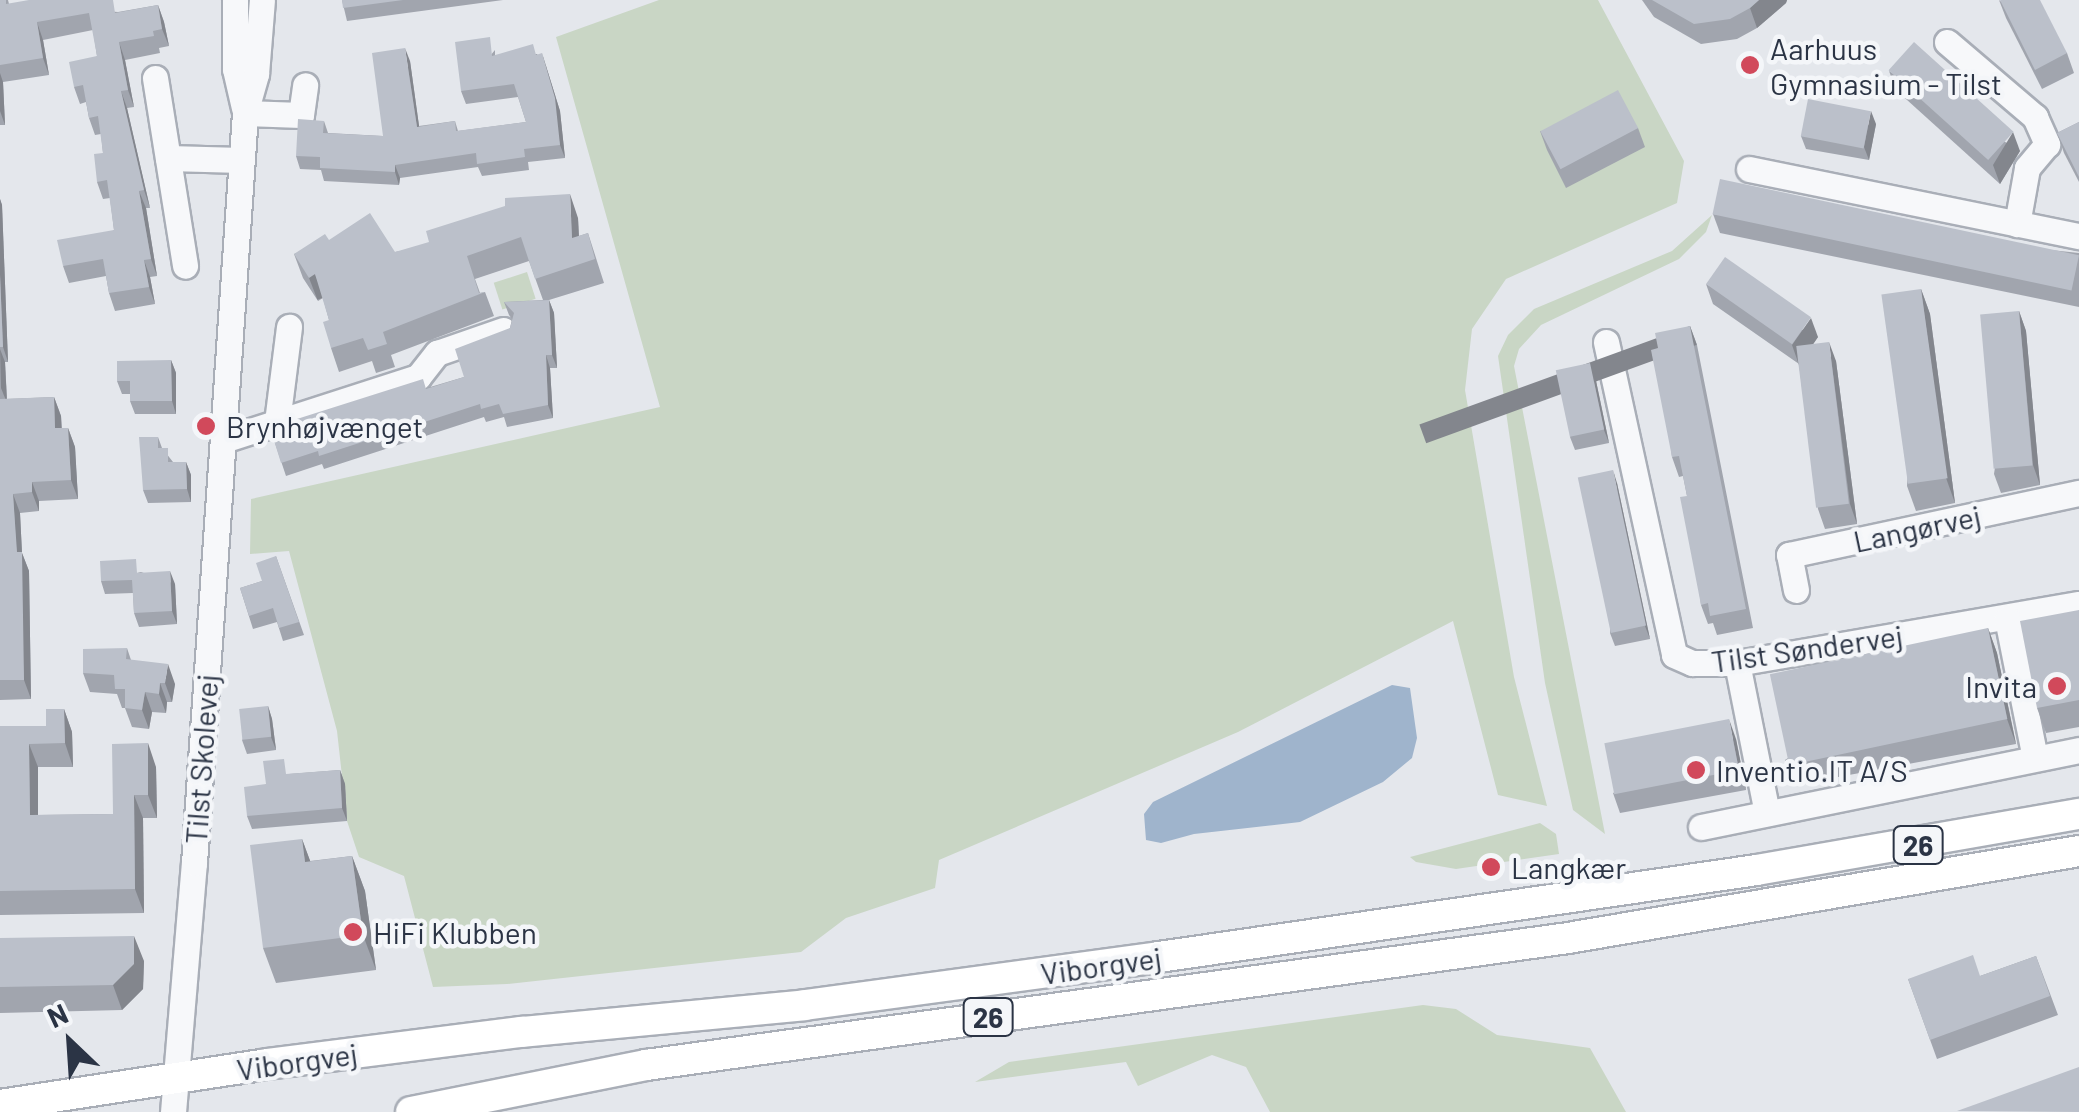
<!DOCTYPE html>
<meta charset="utf-8">
<style>
body{margin:0}
#map{position:relative;width:2079px;height:1112px;overflow:hidden;background:#e4e7ec;font-family:Barlow,sans-serif}
div>[style]{position:absolute}
[style*='--x']{left:calc(var(--x)*1px);top:calc(var(--y)*1px);width:calc(var(--w)*1px);rotate:calc(var(--a)*1deg)}
.green>*{inset:0;background:#c9d6c5;transform-origin:0 0}
.water>*{inset:0;background:#9fb4cc}
.roads{filter:drop-shadow(2px 0 #a9aeb7) drop-shadow(-2px 0 #a9aeb7) drop-shadow(0 2px #a9aeb7) drop-shadow(0 -2px #a9aeb7)}
.minor>*{height:25px;margin:-12.5px;padding:0 12.5px;transform-origin:12.5px;border-radius:12.5px;background:#f7f8fa}
.major>*{height:30px;margin:-15px;padding:0 15px;transform-origin:15px;border-radius:15px;background:#fff}
.wall>*{inset:0;background:#a1a5ae}
.shaded-wall>*{inset:0;background:#83868d;transform-origin:0 0}
.building>*{inset:0;background:#bbc0ca;transform-origin:0 0}
.dots>*{width:28px;height:28px;translate:-50% -50%;box-sizing:border-box;border:5px solid #f4f6f9;border-radius:50%}
span{translate:-50% -50%;white-space:nowrap;text-align:center;line-height:1.15;-webkit-text-stroke:9px #f4f6f9;paint-order:stroke}
.shield-label span{padding:2px 8px;background:#f4f6f9;border:2px solid;border-radius:8px;-webkit-text-stroke-width:0}
.shield-label{font-size:28px;color:#2b3445;font-weight:700}
.poi-label{font-size:30px;color:#2b3445}
.left{translate:0 -50%;text-align:left}
.right{translate:-100% -50%;text-align:right}
.street-label{font-size:30px;color:#2b3445}
.north{position:absolute;left:20px;top:992px;width:100px;height:100px;-webkit-text-stroke:8px #f4f6f9;paint-order:stroke;rotate:335deg;font-size:28px;font-weight:700;line-height:40px;text-align:center;color:#2b3445}
.north::after{content:'';display:block;margin:auto;width:35px;height:45px;background:#2b3445;clip-path:polygon(50% 0,100% 100%,50% 72%,0 100%)}
</style>
<div id="map">
<div class="green">
<div style="clip-path:polygon(659px 0,1598px 0,1684px 161px,1677px 203px,1506px 279px,1472px 329px,1465px 390px,1514px 677px,1547px 806px,1498px 795px,1453px 621px,1238px 732px,939px 860px,935px 888px,846px 918px,801px 952px,507px 984px,433px 987px,404px 876px,359px 857px,347px 821px,337px 731px,289px 551px,250px 554px,251px 499px,660px 407px,556px 37px)"></div>
<div style="clip-path:polygon(1712px 215px,1706px 232px,1679px 259px,1541px 325px,1519px 349px,1514px 366px,1605px 834px,1573px 810px,1545px 683px,1498px 356px,1508px 335px,1534px 309px,1672px 251px)"></div>
<div style="left:527px;top:272px;width:28px;height:35px;rotate:72deg"></div>
<div style="clip-path:polygon(1540px 823px,1556px 834px,1559px 854px,1456px 869px,1416px 862px,1410px 857px)"></div>
<div style="clip-path:polygon(1423px 1005px,1456px 1009px,1497px 1035px,1590px 1048px,1626px 1112px,1270px 1112px,1246px 1067px,1212px 1055px,1138px 1086px,1126px 1062px,975px 1082px,1009px 1062px)"></div>
</div>
<div class="water">
<div style="clip-path:polygon(1392px 685px,1410px 688px,1417px 738px,1412px 758px,1383px 782px,1300px 822px,1194px 834px,1161px 843px,1146px 840px,1144px 814px,1153px 802px)"></div>
</div>
<div class="roads">
<div class="minor">
<div style="--x:235;--y:0;--w:69;--a:90"></div>
<div style="--x:235;--y:69;--w:40;--a:77"></div>
<div style="--x:1947;--y:42;--w:116;--a:40.4"></div>
<div style="--x:2035;--y:117;--w:30;--a:66"></div>
<div style="--x:2047;--y:144;--w:31;--a:130"></div>
<div style="--x:2027;--y:168;--w:57;--a:100.1"></div>
<div style="--x:155;--y:78;--w:190;--a:80.9"></div>
<div style="--x:245;--y:113;--w:56;--a:2"></div>
<div style="--x:301;--y:115;--w:30;--a:-82"></div>
<div style="--x:168;--y:158;--w:74;--a:1.5"></div>
<div style="--x:1749;--y:169;--w:337;--a:11.5"></div>
<div style="--x:1606;--y:342;--w:320;--a:77.7"></div>
<div style="--x:1674;--y:655;--w:20;--a:24"></div>
<div style="--x:1692;--y:663;--w:45;--a:0"></div>
<div style="--x:1737;--y:663;--w:347;--a:-9.8"></div>
<div style="--x:277;--y:422;--w:96;--a:-82.8"></div>
<div style="--x:223;--y:440;--w:205;--a:-17.9"></div>
<div style="--x:418;--y:377;--w:31;--a:-52"></div>
<div style="--x:437;--y:353;--w:70;--a:-19.2"></div>
<div style="--x:1796;--y:590;--w:36;--a:-101"></div>
<div style="--x:1789;--y:555;--w:297;--a:-12.1"></div>
<div style="--x:2007;--y:618;--w:143;--a:78.7"></div>
<div style="--x:1737;--y:663;--w:153;--a:78.7"></div>
<div style="--x:1701;--y:827;--w:386;--a:-11.5"></div>
<div style="--x:173;--y:1112;--w:250;--a:-85.2"></div>
<div style="--x:194;--y:863;--w:752;--a:-86.11"></div>
<div style="--x:245;--y:113;--w:41;--a:-74.2"></div>
<div style="--x:256;--y:74;--w:74;--a:-85.4"></div>
</div>
<div class="major">
<div style="--x:0;--y:1105;--w:270;--a:-8.7"></div>
<div style="--x:267;--y:1064;--w:257;--a:-7.2"></div>
<div style="--x:522;--y:1032;--w:284;--a:-5.4"></div>
<div style="--x:805;--y:1005;--w:357;--a:-7.7"></div>
<div style="--x:1159;--y:957;--w:604;--a:-8.28"></div>
<div style="--x:1757;--y:870;--w:327;--a:-9.9"></div>
<div style="--x:411;--y:1112;--w:240;--a:-11.3"></div>
<div style="--x:646;--y:1065;--w:931;--a:-7.84"></div>
<div style="--x:1568;--y:938;--w:518;--a:-9.66"></div>
</div>
</div>
<div class="wall">
<div style="clip-path:polygon(0 0,8px 0,9px 4px,118px 12px,158px 5px,164px 22px,169px 46px,159px 48px,160px 53px,125px 60px,134px 107px,127px 108px,150px 208px,146px 208px,157px 276px,150px 277px,155px 304px,115px 311px,109px 293px,106px 276px,69px 283px,63px 266px,114px 230px,110px 198px,103px 199px,97px 182px,103px 153px,101px 134px,95px 135px,89px 118px,86px 102px,80px 104px,74px 87px,97px 56px,93px 30px,43px 40px,49px 75px,3px 82px,5px 125px,0 125px)"></div>
<div style="clip-path:polygon(342px 0,503px 0,347px 21px)"></div>
<div style="clip-path:polygon(1642px 0,1787px 0,1786px 3px,1757px 28px,1737px 39px,1701px 44px,1654px 17px)"></div>
<div style="clip-path:polygon(1999px 0,2067px 53px,2074px 73px,2042px 89px,2006px 18px)"></div>
<div style="clip-path:polygon(495px 50px,495px 55px,537px 54px,546px 66px,560px 111px,565px 158px,528px 162px,529px 170px,482px 176px,478px 167px,400px 178px,399px 185px,324px 181px,321px 170px,300px 169px,296px 156px,324px 121px,328px 133px,383px 136px,410px 61px,419px 126px,455px 121px,458px 131px,526px 122px,518px 97px,466px 104px,461px 91px)"></div>
<div style="clip-path:polygon(1889px 71px,2020px 151px,2000px 184px,1896px 90px)"></div>
<div style="clip-path:polygon(2079px 122px,2079px 182px,2064px 153px,2057px 133px)"></div>
<div style="clip-path:polygon(1876px 124px,1869px 160px,1806px 149px,1801px 136px)"></div>
<div style="clip-path:polygon(1638px 128px,1645px 147px,1566px 188px,1547px 150px,1540px 131px)"></div>
<div style="clip-path:polygon(0 199px,2px 205px,8px 362px,5px 362px,7px 399px,54px 397px,61px 416px,62px 428px,68px 428px,75px 447px,78px 499px,39px 501px,39px 511px,20px 513px,22px 553px,29px 571px,31px 699px,0 700px)"></div>
<div style="clip-path:polygon(1713px 214px,2079px 253px,2079px 307px,1720px 233px)"></div>
<div style="clip-path:polygon(578px 218px,579px 236px,588px 233px,604px 283px,549px 300px,554px 313px,557px 368px,550px 368px,553px 418px,507px 427px,504px 417px,486px 422px,484px 417px,324px 469px,322px 464px,286px 476px,272px 434px,464px 377px,510px 328px,512px 319px,509px 315px,504px 302px,543px 300px,529px 261px,475px 279px,480px 293px,485px 292px,494px 316px,391px 355px,395px 367px,376px 373px,372px 361px,339px 372px,331px 348px,329px 320px,323px 298px,318px 301px,303px 278px,294px 254px,329px 240px,395px 252px)"></div>
<div style="clip-path:polygon(1706px 284px,1818px 337px,1813px 344px,1836px 361px,1857px 524px,1825px 529px,1818px 509px,1799px 364px,1713px 304px)"></div>
<div style="clip-path:polygon(1921px 289px,1930px 314px,1955px 503px,1916px 511px,1907px 486px)"></div>
<div style="clip-path:polygon(2019px 311px,2026px 331px,2040px 485px,2001px 493px,1994px 474px)"></div>
<div style="clip-path:polygon(1690px 326px,1697px 345px,1753px 628px,1717px 635px,1713px 623px,1708px 624px,1701px 605px,1687px 496px,1683px 476px,1679px 477px,1672px 457px,1658px 348px)"></div>
<div style="clip-path:polygon(171px 360px,176px 373px,176px 414px,135px 414px,130px 401px,130px 394px,122px 394px,117px 381px)"></div>
<div style="clip-path:polygon(1590px 363px,1595px 376px,1609px 443px,1575px 450px,1570px 437px)"></div>
<div style="clip-path:polygon(158px 437px,162px 448px,173px 462px,186px 462px,191px 475px,191px 502px,148px 503px,143px 490px)"></div>
<div style="clip-path:polygon(1617px 483px,1650px 639px,1615px 646px,1610px 633px)"></div>
<div style="clip-path:polygon(276px 556px,304px 635px,283px 641px,277px 622px,253px 629px,240px 588px,262px 581px)"></div>
<div style="clip-path:polygon(141px 572px,175px 584px,177px 624px,139px 627px,134px 613px,133px 593px,105px 594px,101px 581px)"></div>
<div style="clip-path:polygon(2079px 610px,2079px 727px,2046px 733px,2037px 708px)"></div>
<div style="clip-path:polygon(1988px 628px,1997px 653px,2016px 744px,1795px 785px,1785px 760px)"></div>
<div style="clip-path:polygon(127px 648px,131px 660px,175px 684px,172px 702px,167px 702px,166px 713px,152px 712px,149px 729px,132px 727px,125px 708px,122px 708px,117px 694px,90px 692px,83px 673px)"></div>
<div style="clip-path:polygon(268px 706px,272px 719px,276px 750px,247px 754px,242px 740px)"></div>
<div style="clip-path:polygon(64px 709px,72px 732px,73px 767px,38px 767px,38px 815px,113px 814px,156px 767px,157px 818px,143px 818px,144px 913px,0 915px,0 726px,46px 726px)"></div>
<div style="clip-path:polygon(1736px 739px,1746px 790px,1620px 813px,1613px 793px)"></div>
<div style="clip-path:polygon(340px 770px,345px 784px,347px 821px,252px 829px,247px 816px,266px 784px,289px 774px)"></div>
<div style="clip-path:polygon(302px 839px,310px 861px,352px 856px,365px 891px,376px 970px,276px 983px,263px 948px)"></div>
<div style="clip-path:polygon(0 938px,144px 961px,143px 989px,122px 1010px,0 1013px)"></div>
<div style="clip-path:polygon(2036px 956px,2058px 1015px,1937px 1059px,1908px 979px,1980px 976px)"></div>
</div>
<div class="shaded-wall">
<div style="clip-path:polygon(1759px 0,1787px 0,1786px 3px,1757px 28px,1750px 8px)"></div>
<div style="clip-path:polygon(158px 5px,164px 22px,169px 46px,162px 29px)"></div>
<div style="clip-path:polygon(37px 22px,43px 40px,49px 75px,43px 58px)"></div>
<div style="clip-path:polygon(119px 42px,125px 60px,134px 107px,128px 90px)"></div>
<div style="clip-path:polygon(405px 48px,410px 61px,421px 140px,417px 127px)"></div>
<div style="clip-path:polygon(542px 53px,560px 111px,565px 158px,560px 145px)"></div>
<div style="clip-path:polygon(0 73px,3px 82px,5px 125px,0 111px)"></div>
<div style="clip-path:polygon(121px 91px,127px 108px,150px 208px,144px 190px)"></div>
<div style="clip-path:polygon(1871px 111px,1876px 124px,1869px 160px,1864px 147px)"></div>
<div style="clip-path:polygon(2013px 132px,2020px 151px,2000px 184px,1993px 165px)"></div>
<div style="clip-path:polygon(395px 165px,400px 178px,399px 185px,395px 172px)"></div>
<div style="clip-path:polygon(139px 191px,146px 208px,157px 276px,151px 259px)"></div>
<div style="clip-path:polygon(570px 194px,578px 218px,580px 261px,572px 238px)"></div>
<div style="clip-path:polygon(0 199px,2px 205px,8px 362px,3px 347px,0 275px)"></div>
<div style="clip-path:polygon(144px 260px,150px 277px,155px 304px,149px 287px)"></div>
<div style="left:315px;top:274px;width:25px;height:7px;rotate:69deg"></div>
<div style="clip-path:polygon(1921px 289px,1930px 314px,1955px 503px,1946px 478px)"></div>
<div style="clip-path:polygon(549px 300px,554px 313px,557px 368px,552px 355px)"></div>
<div style="clip-path:polygon(2019px 311px,2026px 331px,2040px 485px,2033px 465px)"></div>
<div style="clip-path:polygon(1811px 318px,1818px 337px,1799px 365px,1792px 345px)"></div>
<div style="left:1690px;top:326px;width:20px;height:288px;rotate:70deg"></div>
<div style="clip-path:polygon(1829px 342px,1836px 361px,1857px 524px,1850px 504px)"></div>
<div style="clip-path:polygon(0 349px,5px 362px,7px 403px,1px 388px)"></div>
<div style="clip-path:polygon(546px 355px,550px 368px,553px 418px,548px 405px)"></div>
<div style="clip-path:polygon(171px 360px,176px 373px,176px 414px,172px 401px)"></div>
<div style="clip-path:polygon(1590px 363px,1595px 376px,1609px 443px,1604px 430px)"></div>
<div style="clip-path:polygon(54px 397px,61px 416px,62px 448px,55px 428px)"></div>
<div style="clip-path:polygon(68px 428px,75px 447px,78px 499px,71px 480px)"></div>
<div style="clip-path:polygon(186px 462px,191px 475px,191px 502px,187px 489px)"></div>
<div style="clip-path:polygon(1613px 470px,1617px 483px,1650px 639px,1645px 626px)"></div>
<div style="clip-path:polygon(32px 482px,39px 501px,39px 511px,32px 492px)"></div>
<div style="clip-path:polygon(13px 494px,20px 513px,22px 553px,29px 571px,31px 699px,24px 680px)"></div>
<div style="clip-path:polygon(170px 571px,175px 584px,177px 624px,172px 611px)"></div>
<div style="clip-path:polygon(1988px 628px,1997px 653px,2016px 744px,2007px 719px)"></div>
<div style="clip-path:polygon(168px 664px,175px 684px,172px 702px,165px 683px)"></div>
<div style="clip-path:polygon(160px 683px,167px 702px,166px 713px,159px 694px)"></div>
<div style="clip-path:polygon(145px 692px,152px 712px,149px 729px,142px 710px)"></div>
<div style="clip-path:polygon(268px 706px,272px 719px,276px 750px,271px 737px)"></div>
<div style="clip-path:polygon(64px 709px,72px 732px,73px 767px,65px 743px)"></div>
<div style="clip-path:polygon(1729px 719px,1736px 739px,1746px 790px,1739px 770px)"></div>
<div style="clip-path:polygon(148px 743px,156px 767px,157px 818px,148px 795px)"></div>
<div style="clip-path:polygon(29px 744px,38px 767px,38px 839px,30px 815px)"></div>
<div style="clip-path:polygon(340px 770px,345px 784px,347px 821px,342px 808px)"></div>
<div style="clip-path:polygon(134px 795px,143px 818px,144px 913px,135px 889px)"></div>
<div style="clip-path:polygon(302px 839px,315px 874px,305px 862px)"></div>
<div style="clip-path:polygon(352px 856px,365px 891px,376px 970px,363px 935px)"></div>
<div style="clip-path:polygon(134px 936px,144px 961px,143px 989px,122px 1010px,113px 985px)"></div>
</div>
<div class="building">
<div style="clip-path:polygon(0 0,6px 0,6px 4px,29px 0,113px 0,115px 13px,158px 5px,162px 29px,153px 31px,154px 36px,119px 42px,128px 90px,121px 91px,144px 190px,139px 191px,151px 259px,144px 260px,149px 287px,109px 293px,103px 259px,63px 266px,57px 240px,114px 230px,107px 180px,97px 182px,94px 154px,103px 153px,98px 116px,89px 118px,83px 85px,74px 87px,69px 62px,97px 56px,89px 13px,37px 22px,43px 58px,0 65px)"></div>
<div style="clip-path:polygon(342px 0,403px 0,343px 8px)"></div>
<div style="clip-path:polygon(1652px 0,1759px 0,1750px 8px,1730px 19px,1694px 24px)"></div>
<div style="clip-path:polygon(2000px 0,2040px 0,2067px 53px,2035px 70px)"></div>
<div style="clip-path:polygon(490px 37px,492px 56px,533px 44px,536px 55px,542px 53px,555px 98px,560px 145px,524px 149px,525px 157px,477px 164px,476px 153px,395px 165px,395px 172px,320px 168px,320px 157px,296px 156px,298px 119px,324px 121px,323px 133px,383px 136px,372px 53px,405px 48px,417px 127px,455px 121px,456px 131px,526px 122px,514px 84px,461px 91px,455px 42px)"></div>
<div style="left:1914px;top:42px;width:134px;height:38px;rotate:42deg"></div>
<div style="left:1618px;top:90px;width:43px;height:88px;rotate:62deg"></div>
<div style="left:1808px;top:99px;width:64px;height:38px;rotate:11deg"></div>
<div style="clip-path:polygon(2079px 122px,2079px 177px,2057px 133px)"></div>
<div style="left:1720px;top:179px;width:367px;height:36px;rotate:12deg"></div>
<div style="clip-path:polygon(570px 194px,572px 238px,588px 233px,595px 259px,535px 279px,521px 237px,467px 256px,479px 293px,485px 292px,383px 332px,387px 344px,368px 350px,363px 338px,331px 348px,323px 322px,329px 320px,315px 274px,309px 278px,294px 254px,325px 234px,329px 240px,370px 213px,395px 252px,429px 242px,426px 231px,505px 206px,505px 198px)"></div>
<div style="left:1725px;top:257px;width:105px;height:33px;rotate:35deg"></div>
<div style="clip-path:polygon(0 275px,3px 347px,0 347px)"></div>
<div style="left:1921px;top:289px;width:191px;height:40px;rotate:82deg"></div>
<div style="clip-path:polygon(549px 300px,552px 355px,546px 355px,548px 405px,503px 414px,499px 404px,481px 409px,480px 404px,319px 456px,318px 451px,281px 463px,272px 434px,280px 432px,278px 425px,423px 379px,426px 389px,464px 377px,455px 349px,510px 328px,514px 313px,504px 302px)"></div>
<div style="left:2019px;top:311px;width:155px;height:39px;rotate:85deg"></div>
<div style="clip-path:polygon(1690px 326px,1746px 609px,1710px 616px,1708px 603px,1701px 605px,1680px 497px,1687px 496px,1679px 456px,1672px 457px,1651px 350px,1658px 348px,1655px 333px)"></div>
<div style="left:1829px;top:342px;width:163px;height:33px;rotate:83deg"></div>
<div style="clip-path:polygon(171px 360px,172px 401px,130px 401px,130px 381px,117px 381px,117px 361px)"></div>
<div style="left:1590px;top:363px;width:68px;height:35px;rotate:78deg"></div>
<div style="clip-path:polygon(54px 397px,55px 428px,68px 428px,71px 480px,32px 482px,32px 492px,13px 494px,17px 552px,22px 552px,24px 680px,0 680px,0 399px)"></div>
<div style="clip-path:polygon(139px 437px,158px 437px,158px 448px,168px 448px,168px 462px,186px 462px,187px 489px,143px 490px)"></div>
<div style="left:1613px;top:470px;width:159px;height:36px;rotate:78deg"></div>
<div style="clip-path:polygon(276px 556px,299px 622px,279px 628px,273px 608px,249px 616px,240px 588px,262px 581px,256px 563px)"></div>
<div style="clip-path:polygon(136px 559px,137px 573px,170px 571px,172px 611px,134px 613px,132px 580px,101px 581px,100px 561px)"></div>
<div style="clip-path:polygon(2079px 610px,2079px 700px,2037px 708px,2020px 621px)"></div>
<div style="left:1988px;top:628px;width:93px;height:223px;rotate:78deg"></div>
<div style="clip-path:polygon(127px 648px,126px 659px,168px 664px,165px 683px,160px 683px,159px 694px,145px 692px,142px 710px,125px 708px,125px 689px,115px 689px,114px 675px,83px 673px,83px 649px)"></div>
<div style="left:268px;top:706px;width:31px;height:29px;rotate:84deg"></div>
<div style="clip-path:polygon(46px 709px,64px 709px,65px 743px,29px 744px,30px 815px,113px 814px,112px 744px,148px 743px,148px 795px,134px 795px,135px 889px,0 891px,0 726px,46px 726px)"></div>
<div style="left:1729px;top:719px;width:52px;height:127px;rotate:79deg"></div>
<div style="clip-path:polygon(284px 759px,286px 774px,340px 770px,342px 808px,247px 816px,244px 787px,266px 784px,263px 761px)"></div>
<div style="clip-path:polygon(302px 839px,305px 862px,352px 856px,363px 935px,263px 948px,250px 845px)"></div>
<div style="clip-path:polygon(134px 936px,134px 964px,113px 985px,0 987px,0 938px)"></div>
<div style="clip-path:polygon(1973px 955px,1980px 976px,2036px 956px,2050px 996px,1930px 1040px,1908px 979px)"></div>
<div style="clip-path:polygon(2079px 1067px,2079px 1112px,1957px 1111px)"></div>
</div>
<div class="dots">
<div style="left:1750px;top:65px;background:#d1495b"></div>
<div style="left:206px;top:426px;background:#d1495b"></div>
<div style="left:2057px;top:686px;background:#d1495b"></div>
<div style="left:1696px;top:770px;background:#d1495b"></div>
<div style="left:1491px;top:867px;background:#d1495b"></div>
<div style="left:353px;top:932px;background:#d1495b"></div>
</div>
<div class="shield-label">
<span style="left:1918px;top:845px">26</span>
<span style="left:988px;top:1017px">26</span>
</div>
<div class="poi-label">
<span class="left" style="left:1770px;top:65px">Aarhuus<br>Gymnasium - Tilst</span>
<span class="left" style="left:226px;top:426px">Brynhøjvænget</span>
<span class="right" style="left:2037px;top:686px">Invita</span>
<span class="left" style="left:1716px;top:770px">Inventio.IT A/S</span>
<span class="left" style="left:1511px;top:867px">Langkær</span>
<span class="left" style="left:373px;top:932px">HiFi Klubben</span>
</div>
<div class="street-label">
<span style="left:1917px;top:528px;rotate:-12deg">Langørvej</span>
<span style="left:1807px;top:648px;rotate:-8deg">Tilst Søndervej</span>
<span style="left:201px;top:759px;rotate:-86deg">Tilst Skolevej</span>
<span style="left:1101px;top:965px;rotate:-8deg">Viborgvej</span>
<span style="left:297px;top:1061px;rotate:-8deg">Viborgvej</span>
</div>
<div class="north">N</div>
</div>
